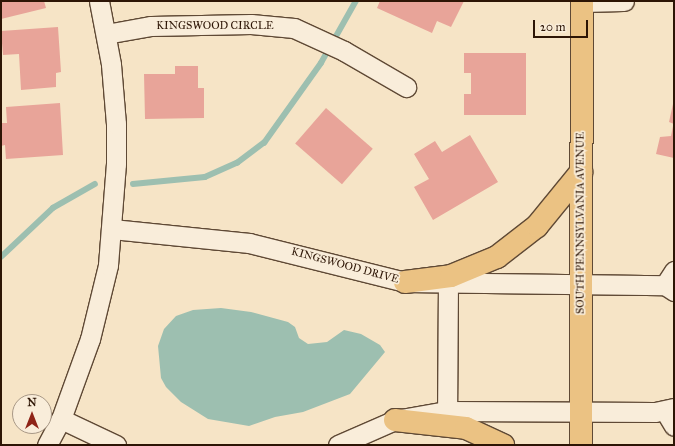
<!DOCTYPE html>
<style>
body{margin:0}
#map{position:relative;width:675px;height:446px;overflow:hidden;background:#f6e4c6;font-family:"IM FELL Great Primer",serif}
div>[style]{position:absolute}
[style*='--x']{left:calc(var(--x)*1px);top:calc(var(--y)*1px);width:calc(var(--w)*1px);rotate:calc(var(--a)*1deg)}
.water>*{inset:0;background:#9dbfb0}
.stream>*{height:5.5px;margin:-2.75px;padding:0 2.75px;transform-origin:2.75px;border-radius:2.75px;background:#9dbfb0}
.building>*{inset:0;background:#e8a499;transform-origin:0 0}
.roads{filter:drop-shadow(1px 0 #5f4935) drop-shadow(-1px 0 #5f4935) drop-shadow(0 1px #5f4935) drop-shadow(0 -1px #5f4935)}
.minor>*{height:19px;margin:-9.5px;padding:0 9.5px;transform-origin:9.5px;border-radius:9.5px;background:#f9edda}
.major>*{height:22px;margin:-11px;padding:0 11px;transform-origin:11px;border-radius:11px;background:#ebc283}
span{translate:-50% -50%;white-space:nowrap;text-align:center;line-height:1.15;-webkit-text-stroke:3.5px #f9edda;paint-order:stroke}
.street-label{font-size:11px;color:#2d1505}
.frame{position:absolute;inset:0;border:2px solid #2d1505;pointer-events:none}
.north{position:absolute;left:12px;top:394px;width:40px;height:40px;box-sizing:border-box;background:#f9edda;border:1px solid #a79785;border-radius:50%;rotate:0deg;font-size:11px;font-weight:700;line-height:16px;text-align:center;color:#2d1505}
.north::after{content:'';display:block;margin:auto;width:14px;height:18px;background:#8f2418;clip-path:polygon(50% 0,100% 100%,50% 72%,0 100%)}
.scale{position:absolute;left:533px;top:20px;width:55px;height:18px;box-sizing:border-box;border:2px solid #2d1505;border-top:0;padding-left:5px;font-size:12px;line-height:14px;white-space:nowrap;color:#2d1505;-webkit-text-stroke:3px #f9edda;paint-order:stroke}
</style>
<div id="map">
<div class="water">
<div style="clip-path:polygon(221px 308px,251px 312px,288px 322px,295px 327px,299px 338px,308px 344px,327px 342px,344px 330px,361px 334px,380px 345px,385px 352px,350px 394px,303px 412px,275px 417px,249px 426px,208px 419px,181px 402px,166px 387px,161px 378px,158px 346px,164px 329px,176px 316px,193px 310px)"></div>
</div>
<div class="stream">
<div style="--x:133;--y:184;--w:72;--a:-5.6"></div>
<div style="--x:205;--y:177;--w:35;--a:-24"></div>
<div style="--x:237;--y:163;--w:34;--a:-37"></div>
<div style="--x:264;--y:143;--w:98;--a:-54.5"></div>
<div style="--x:321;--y:63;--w:71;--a:-60.6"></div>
<div style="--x:1;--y:257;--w:71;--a:-43.3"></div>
<div style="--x:53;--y:208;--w:48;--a:-29.7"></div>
</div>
<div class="building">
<div style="clip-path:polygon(1px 1px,44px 1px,46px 8px,1px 19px)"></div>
<div style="clip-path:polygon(380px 1px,464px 1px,451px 27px,437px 21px,432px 33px,377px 8px)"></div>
<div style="clip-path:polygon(58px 27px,61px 72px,56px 73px,56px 87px,21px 90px,19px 54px,3px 55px,1px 31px)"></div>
<div style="clip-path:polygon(464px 53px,526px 53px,526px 115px,464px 115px,464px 94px,471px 94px,471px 73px,464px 73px)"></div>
<div style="clip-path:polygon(175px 66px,198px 66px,198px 88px,204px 88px,204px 118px,145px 119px,144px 74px,175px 74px)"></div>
<div style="clip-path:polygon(60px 103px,63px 155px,6px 159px,5px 145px,1px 146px,1px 123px,7px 123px,6px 107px)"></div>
<div style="clip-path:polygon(673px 104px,674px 104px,674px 124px,669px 122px)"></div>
<div style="left:326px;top:108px;width:62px;height:47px;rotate:41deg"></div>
<div style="clip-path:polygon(673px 126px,674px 158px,656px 154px,660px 137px,671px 136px)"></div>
<div style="clip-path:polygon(470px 135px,498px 182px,433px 220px,414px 187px,429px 179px,414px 154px,435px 141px,442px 152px)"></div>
</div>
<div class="roads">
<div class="minor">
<div style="--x:582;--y:2;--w:42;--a:-1.4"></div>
<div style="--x:106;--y:34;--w:46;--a:-10.1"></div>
<div style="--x:151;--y:26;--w:100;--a:-1.1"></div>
<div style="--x:251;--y:24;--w:43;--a:5.3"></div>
<div style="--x:294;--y:28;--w:55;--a:24.7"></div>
<div style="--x:344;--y:51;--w:72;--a:30.1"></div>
<div style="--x:112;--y:229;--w:138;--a:5.8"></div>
<div style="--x:249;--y:243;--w:161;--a:14"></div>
<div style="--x:405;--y:282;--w:260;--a:0.7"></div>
<div style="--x:665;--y:285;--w:11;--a:34"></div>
<div style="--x:665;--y:285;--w:17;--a:-57"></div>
<div style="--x:665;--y:411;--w:17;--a:59"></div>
<div style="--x:61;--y:419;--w:61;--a:25.3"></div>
<div style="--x:447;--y:423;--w:147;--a:-89.6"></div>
<div style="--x:47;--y:445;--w:30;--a:-62"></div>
<div style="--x:61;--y:419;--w:85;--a:-70.1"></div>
<div style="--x:90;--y:339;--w:76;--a:-76.3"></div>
<div style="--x:108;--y:265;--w:101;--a:-85.5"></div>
<div style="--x:116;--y:164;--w:40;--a:-90"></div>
<div style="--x:116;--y:124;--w:60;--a:-94.8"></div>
<div style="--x:111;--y:64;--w:64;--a:-100.8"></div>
<div style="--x:338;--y:445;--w:62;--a:-23.7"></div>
<div style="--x:395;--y:420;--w:53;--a:-9.8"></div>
<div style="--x:447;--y:411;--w:208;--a:0.3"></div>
<div style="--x:655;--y:412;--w:19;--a:-12"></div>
</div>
<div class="major">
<div style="--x:405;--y:282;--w:46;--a:-7.4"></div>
<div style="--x:451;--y:276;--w:50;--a:-22.4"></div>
<div style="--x:497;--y:257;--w:51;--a:-37.8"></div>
<div style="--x:537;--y:226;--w:70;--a:-50.8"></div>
<div style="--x:395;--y:420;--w:71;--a:6.4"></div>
<div style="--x:466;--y:428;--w:41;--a:24.7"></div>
<div style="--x:581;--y:445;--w:444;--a:-89.9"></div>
</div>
</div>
<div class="street-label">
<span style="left:215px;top:26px">KINGSWOOD CIRCLE</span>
<span style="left:581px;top:223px;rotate:-90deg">SOUTH PENNSYLVANIA AVENUE</span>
<span style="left:345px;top:266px;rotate:15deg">KINGSWOOD DRIVE</span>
</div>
<div class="frame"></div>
<div class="north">N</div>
<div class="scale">20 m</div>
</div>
